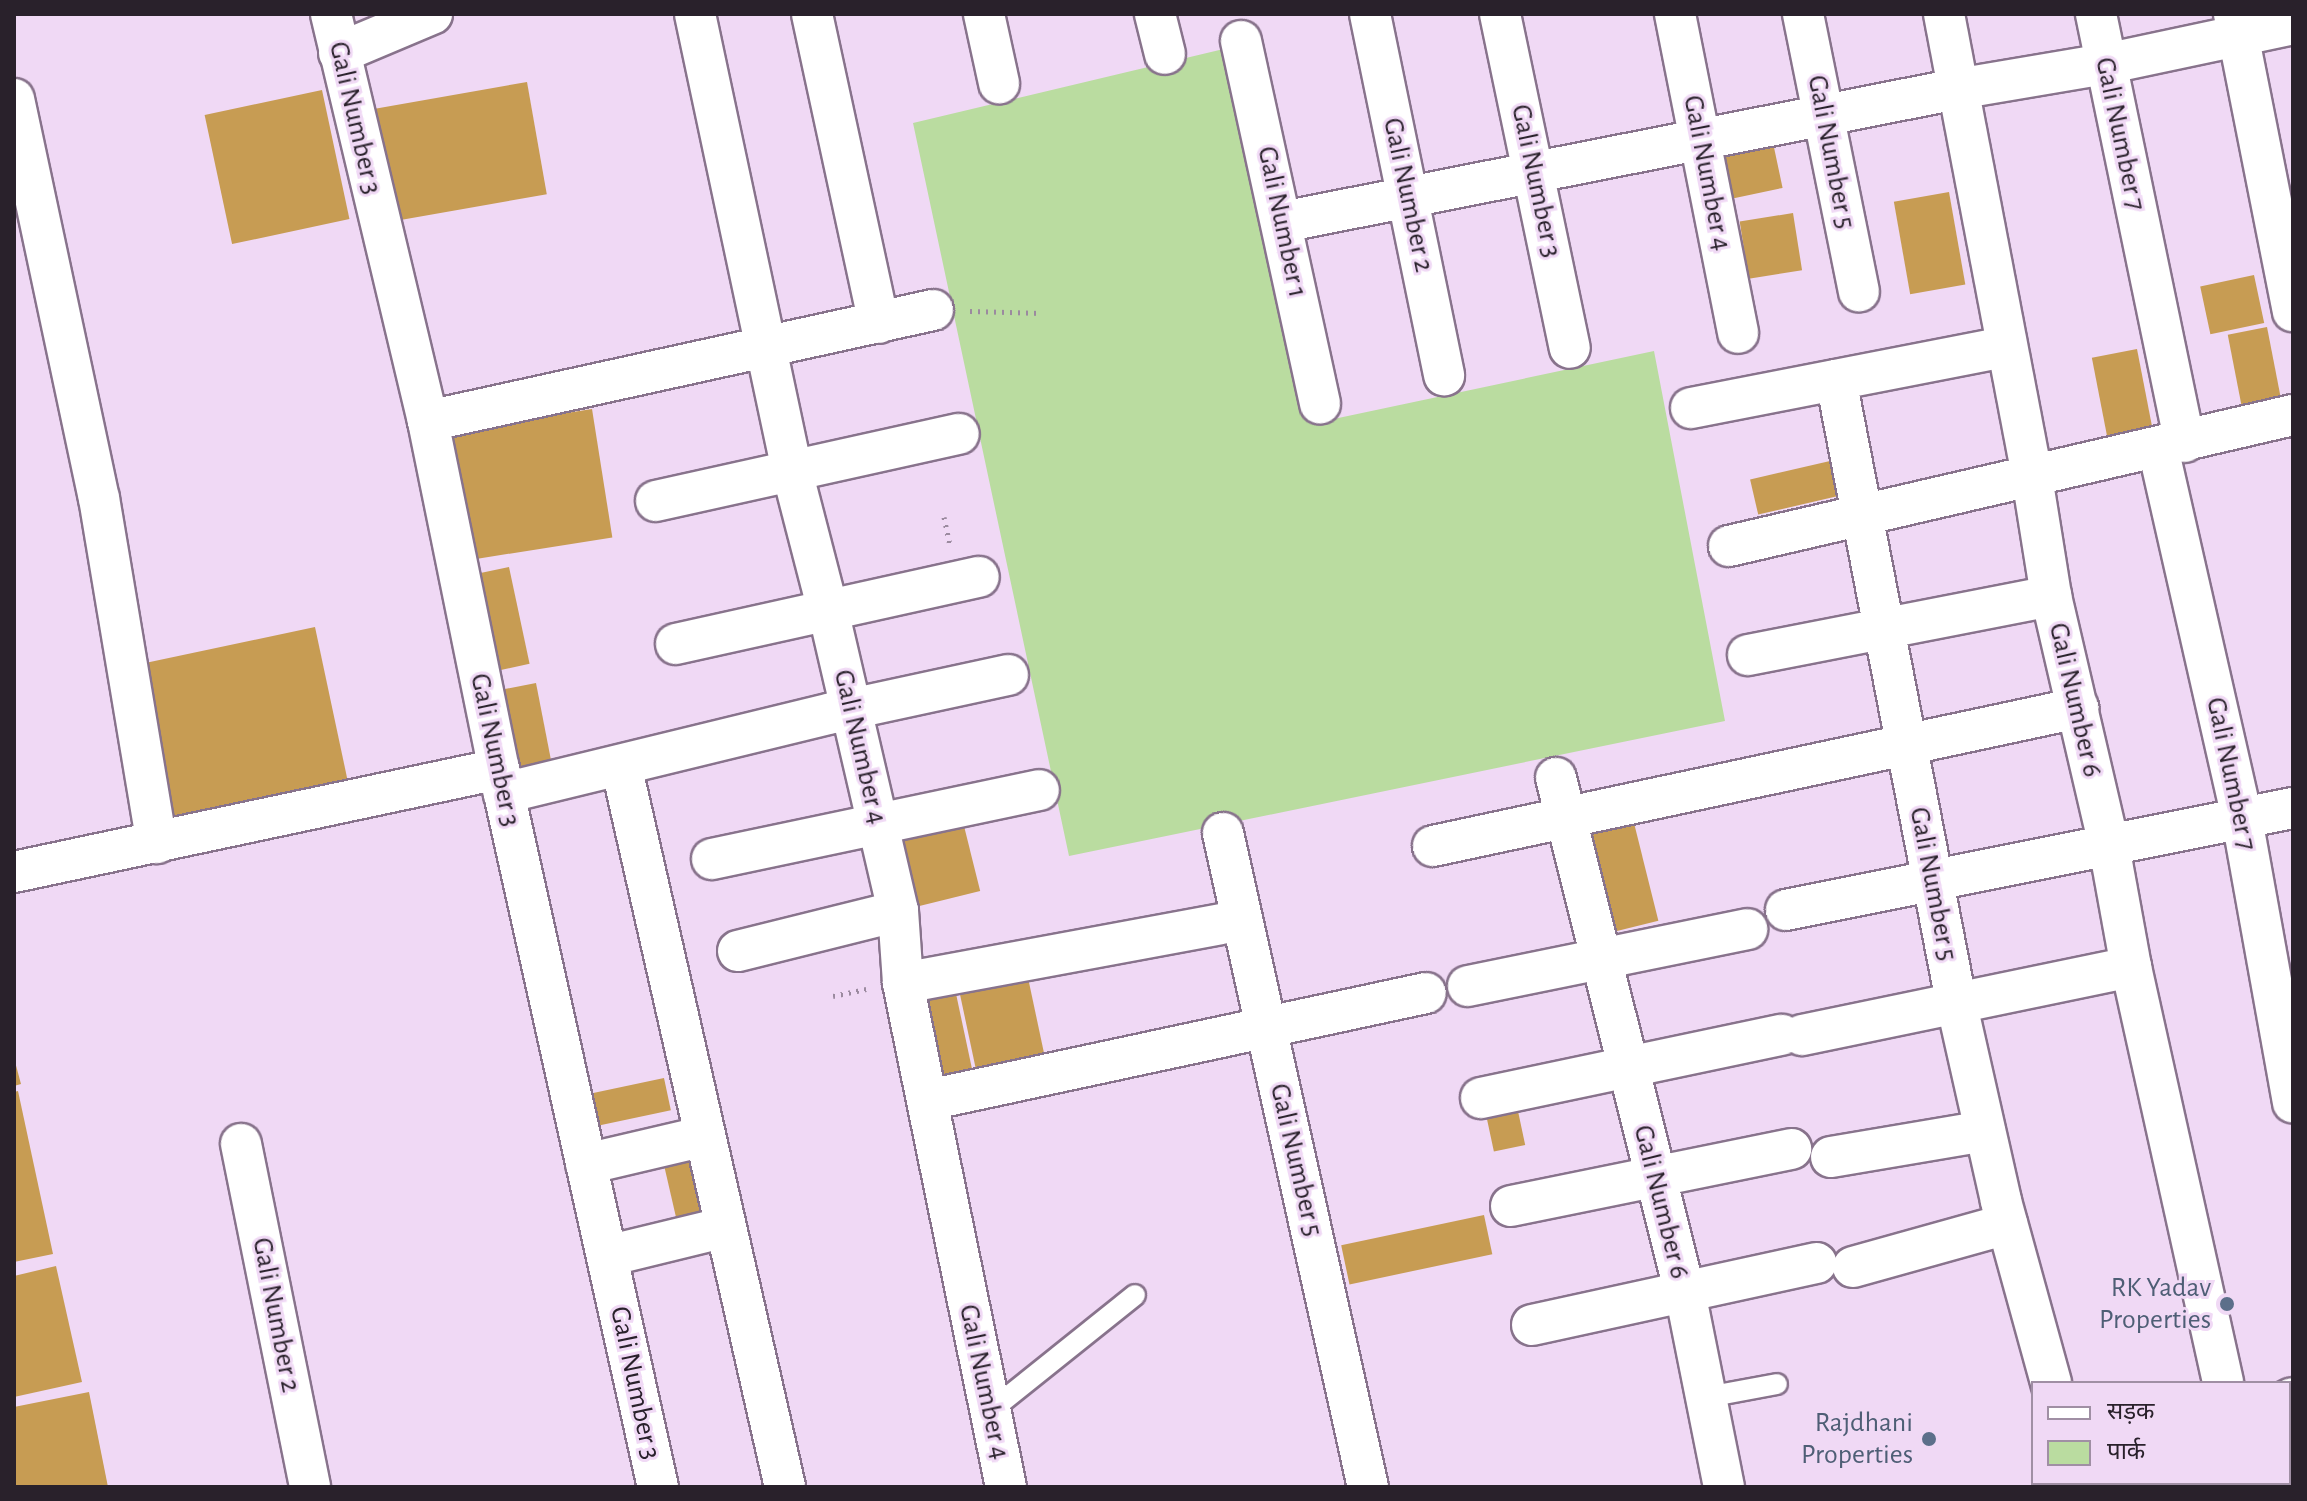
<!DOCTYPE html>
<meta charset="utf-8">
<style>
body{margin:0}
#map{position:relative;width:2307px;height:1501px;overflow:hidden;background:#f0d9f5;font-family:"Alegreya Sans","Noto Sans Devanagari",sans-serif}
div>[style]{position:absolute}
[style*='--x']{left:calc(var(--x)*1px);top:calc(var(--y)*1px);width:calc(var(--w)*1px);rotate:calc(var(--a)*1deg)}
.green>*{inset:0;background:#badca0}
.building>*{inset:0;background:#c79c53;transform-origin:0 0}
.path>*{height:5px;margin-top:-2.5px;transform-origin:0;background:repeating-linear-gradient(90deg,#9b8a9f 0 2px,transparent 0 8px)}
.roads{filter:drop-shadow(2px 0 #88738c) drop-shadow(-2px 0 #88738c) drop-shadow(0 2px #88738c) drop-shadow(0 -2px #88738c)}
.lane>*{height:20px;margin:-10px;padding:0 10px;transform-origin:10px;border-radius:10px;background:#fff}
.street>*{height:40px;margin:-20px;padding:0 20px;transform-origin:20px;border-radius:20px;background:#fff}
.secondary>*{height:44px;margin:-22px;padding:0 22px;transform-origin:22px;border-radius:22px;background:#fff}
.dots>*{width:22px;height:22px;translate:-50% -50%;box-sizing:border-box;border:4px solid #f0d9f5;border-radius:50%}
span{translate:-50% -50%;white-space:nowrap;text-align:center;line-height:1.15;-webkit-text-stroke:6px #f0d9f5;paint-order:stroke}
.street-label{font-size:28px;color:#29212b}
.service-label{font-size:28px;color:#4e5e75}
.right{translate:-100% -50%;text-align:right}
.frame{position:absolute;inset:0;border:16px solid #29212b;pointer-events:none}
.legend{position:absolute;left:2031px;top:1381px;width:260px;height:104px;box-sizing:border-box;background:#f0d9f5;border:2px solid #a08fa4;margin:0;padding:10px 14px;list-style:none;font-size:24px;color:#29212b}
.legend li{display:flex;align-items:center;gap:16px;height:40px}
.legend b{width:40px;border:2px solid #a08fa4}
</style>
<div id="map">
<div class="green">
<div style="clip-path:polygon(1232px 47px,1310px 424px,1654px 351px,1725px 721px,1069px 856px,913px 123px)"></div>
</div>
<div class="building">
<div style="left:527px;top:82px;width:114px;height:160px;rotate:80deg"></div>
<div style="left:322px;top:90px;width:132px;height:120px;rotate:78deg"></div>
<div style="left:1772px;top:138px;width:51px;height:57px;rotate:78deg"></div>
<div style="left:1949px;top:192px;width:94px;height:56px;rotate:80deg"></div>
<div style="left:1793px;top:213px;width:58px;height:54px;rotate:81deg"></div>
<div style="left:2254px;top:275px;width:49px;height:55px;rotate:78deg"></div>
<div style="left:2267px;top:327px;width:83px;height:40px;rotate:79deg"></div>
<div style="left:2137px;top:349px;width:84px;height:46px;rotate:79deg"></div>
<div style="left:592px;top:409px;width:130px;height:149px;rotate:81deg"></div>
<div style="left:1830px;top:461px;width:36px;height:82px;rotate:77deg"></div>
<div style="left:509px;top:567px;width:99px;height:40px;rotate:78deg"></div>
<div style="left:315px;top:627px;width:165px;height:188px;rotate:78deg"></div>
<div style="left:536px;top:683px;width:98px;height:42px;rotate:79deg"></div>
<div style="left:1632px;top:815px;width:109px;height:53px;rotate:76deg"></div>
<div style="left:963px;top:822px;width:71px;height:73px;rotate:76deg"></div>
<div style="left:1027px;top:973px;width:93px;height:70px;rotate:78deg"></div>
<div style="left:955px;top:989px;width:99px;height:44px;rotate:78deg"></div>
<div style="clip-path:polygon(14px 1058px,21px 1084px,14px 1086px)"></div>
<div style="left:664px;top:1078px;width:33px;height:82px;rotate:78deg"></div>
<div style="clip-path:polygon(18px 1091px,53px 1254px,14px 1262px,14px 1092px)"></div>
<div style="left:1515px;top:1097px;width:49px;height:32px;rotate:78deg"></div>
<div style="left:685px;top:1145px;width:76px;height:25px;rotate:77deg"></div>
<div style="left:1484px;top:1215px;width:40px;height:146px;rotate:78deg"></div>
<div style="clip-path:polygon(56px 1266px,82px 1382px,14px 1397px,14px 1276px)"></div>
<div style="clip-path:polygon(89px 1392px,108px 1487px,14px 1487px,14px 1407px)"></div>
</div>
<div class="path">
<div style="--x:970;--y:311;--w:71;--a:1.6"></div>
<div style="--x:944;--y:517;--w:29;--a:78"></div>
<div style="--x:833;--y:996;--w:34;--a:-12"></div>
</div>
<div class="roads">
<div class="lane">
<div style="--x:1707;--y:1397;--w:71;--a:-10.5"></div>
<div style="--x:989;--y:1412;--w:187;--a:-38.7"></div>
</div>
<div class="street">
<div style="--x:331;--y:14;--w:418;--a:76.6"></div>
<div style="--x:428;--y:421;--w:380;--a:78.5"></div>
<div style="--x:504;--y:793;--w:711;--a:77.49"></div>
<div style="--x:695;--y:14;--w:467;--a:78"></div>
<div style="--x:792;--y:471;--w:144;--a:75.5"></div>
<div style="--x:828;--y:610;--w:309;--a:76.9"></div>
<div style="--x:898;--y:911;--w:72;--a:86"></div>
<div style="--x:903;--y:983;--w:514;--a:78.45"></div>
<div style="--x:812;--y:14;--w:316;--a:77.8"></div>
<div style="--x:984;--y:14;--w:71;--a:77.7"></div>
<div style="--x:1155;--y:14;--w:41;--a:76"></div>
<div style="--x:1370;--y:14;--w:369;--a:78.4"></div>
<div style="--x:1500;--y:14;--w:341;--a:78.2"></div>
<div style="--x:1675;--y:14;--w:325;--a:78.8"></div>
<div style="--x:1803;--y:14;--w:283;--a:78.6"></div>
<div style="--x:1944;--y:14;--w:471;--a:79.2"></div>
<div style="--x:2032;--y:477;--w:121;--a:80.9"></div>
<div style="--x:2051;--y:596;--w:257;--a:76.9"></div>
<div style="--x:2109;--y:846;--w:123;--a:79.7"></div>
<div style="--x:2131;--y:967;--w:426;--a:77.5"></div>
<div style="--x:2096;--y:14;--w:437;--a:78.3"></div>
<div style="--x:2234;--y:14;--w:303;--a:78.8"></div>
<div style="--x:1241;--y:41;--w:371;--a:77.7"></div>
<div style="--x:339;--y:53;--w:101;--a:-22.8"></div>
<div style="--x:14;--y:99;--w:408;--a:78"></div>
<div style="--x:99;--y:498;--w:350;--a:80.5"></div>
<div style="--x:1282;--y:222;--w:688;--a:-11.15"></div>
<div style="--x:1957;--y:89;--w:150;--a:-9.6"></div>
<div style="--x:2105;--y:64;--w:192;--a:-12"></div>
<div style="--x:1836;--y:380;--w:632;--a:79.06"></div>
<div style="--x:1956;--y:1001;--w:205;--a:77.3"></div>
<div style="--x:2001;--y:1201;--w:189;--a:74.6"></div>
<div style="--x:1691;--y:408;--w:321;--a:-11"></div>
<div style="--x:428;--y:421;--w:517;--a:-12.4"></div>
<div style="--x:2158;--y:448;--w:380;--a:77.2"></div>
<div style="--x:2242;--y:819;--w:288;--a:79.8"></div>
<div style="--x:656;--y:501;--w:310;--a:-12.5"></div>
<div style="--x:1729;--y:546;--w:579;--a:-13.08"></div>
<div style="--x:676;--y:644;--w:310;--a:-12.5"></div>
<div style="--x:1748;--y:655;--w:309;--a:-11"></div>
<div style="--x:621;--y:765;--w:740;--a:77.2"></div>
<div style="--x:1556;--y:778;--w:540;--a:75.96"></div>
<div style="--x:1687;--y:1302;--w:189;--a:78.7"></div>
<div style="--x:504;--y:793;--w:338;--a:-13.7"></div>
<div style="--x:832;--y:713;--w:180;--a:-12.2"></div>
<div style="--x:1223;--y:833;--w:670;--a:77.5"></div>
<div style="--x:1433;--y:846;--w:660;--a:-12.08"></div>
<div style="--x:712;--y:859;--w:334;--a:-11.9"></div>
<div style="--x:14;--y:872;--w:496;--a:-12"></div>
<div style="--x:1786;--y:910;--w:517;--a:-11.38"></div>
<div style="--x:738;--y:951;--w:165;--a:-14"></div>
<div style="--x:903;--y:983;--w:345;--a:-10.5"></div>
<div style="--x:1468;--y:986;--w:285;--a:-11.5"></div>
<div style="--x:1802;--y:1035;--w:336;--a:-11.7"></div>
<div style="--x:1481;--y:1098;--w:307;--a:-11.9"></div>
<div style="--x:928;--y:1100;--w:509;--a:-12.13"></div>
<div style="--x:241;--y:1144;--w:350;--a:78.6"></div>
<div style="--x:1831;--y:1157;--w:156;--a:-9.6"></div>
<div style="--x:586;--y:1164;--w:122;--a:-13.2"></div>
<div style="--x:1511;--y:1206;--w:286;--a:-11.5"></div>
<div style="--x:607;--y:1256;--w:122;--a:-13.7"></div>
<div style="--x:1853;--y:1267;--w:160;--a:-15.6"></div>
<div style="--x:1532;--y:1325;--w:291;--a:-12.3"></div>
<div style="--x:2080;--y:1483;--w:4;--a:63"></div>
</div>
<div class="secondary">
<div style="--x:2289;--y:1402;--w:4;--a:-27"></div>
<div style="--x:2137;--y:1487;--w:8;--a:-30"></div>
</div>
</div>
<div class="dots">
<div style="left:2227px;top:1304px;background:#5c6f8a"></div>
<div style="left:1929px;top:1439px;background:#5c6f8a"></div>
</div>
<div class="street-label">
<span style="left:355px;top:118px;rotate:77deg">Gali Number 3</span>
<span style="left:2120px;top:134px;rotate:78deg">Gali Number 7</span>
<span style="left:1831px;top:152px;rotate:79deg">Gali Number 5</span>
<span style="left:1707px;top:173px;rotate:79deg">Gali Number 4</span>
<span style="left:1536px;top:181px;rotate:78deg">Gali Number 3</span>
<span style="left:1408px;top:195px;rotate:78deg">Gali Number 2</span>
<span style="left:1282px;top:222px;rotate:78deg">Gali Number 1</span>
<span style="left:2075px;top:700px;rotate:77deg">Gali Number 6</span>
<span style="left:860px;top:747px;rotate:77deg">Gali Number 4</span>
<span style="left:495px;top:750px;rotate:78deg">Gali Number 3</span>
<span style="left:2231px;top:774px;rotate:78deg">Gali Number 7</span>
<span style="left:1933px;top:884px;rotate:79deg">Gali Number 5</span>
<span style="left:1296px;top:1160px;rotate:77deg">Gali Number 5</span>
<span style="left:1661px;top:1202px;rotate:76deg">Gali Number 6</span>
<span style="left:276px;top:1315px;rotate:79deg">Gali Number 2</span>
<span style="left:984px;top:1382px;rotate:78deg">Gali Number 4</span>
<span style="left:635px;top:1383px;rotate:78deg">Gali Number 3</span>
</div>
<div class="service-label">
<span class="right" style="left:2211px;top:1304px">RK Yadav<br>Properties</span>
<span class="right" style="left:1913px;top:1439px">Rajdhani<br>Properties</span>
</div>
<div class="frame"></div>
<ul class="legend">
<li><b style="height:10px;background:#fff"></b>सड़क</li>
<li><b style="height:22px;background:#badca0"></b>पार्क</li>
</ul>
</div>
